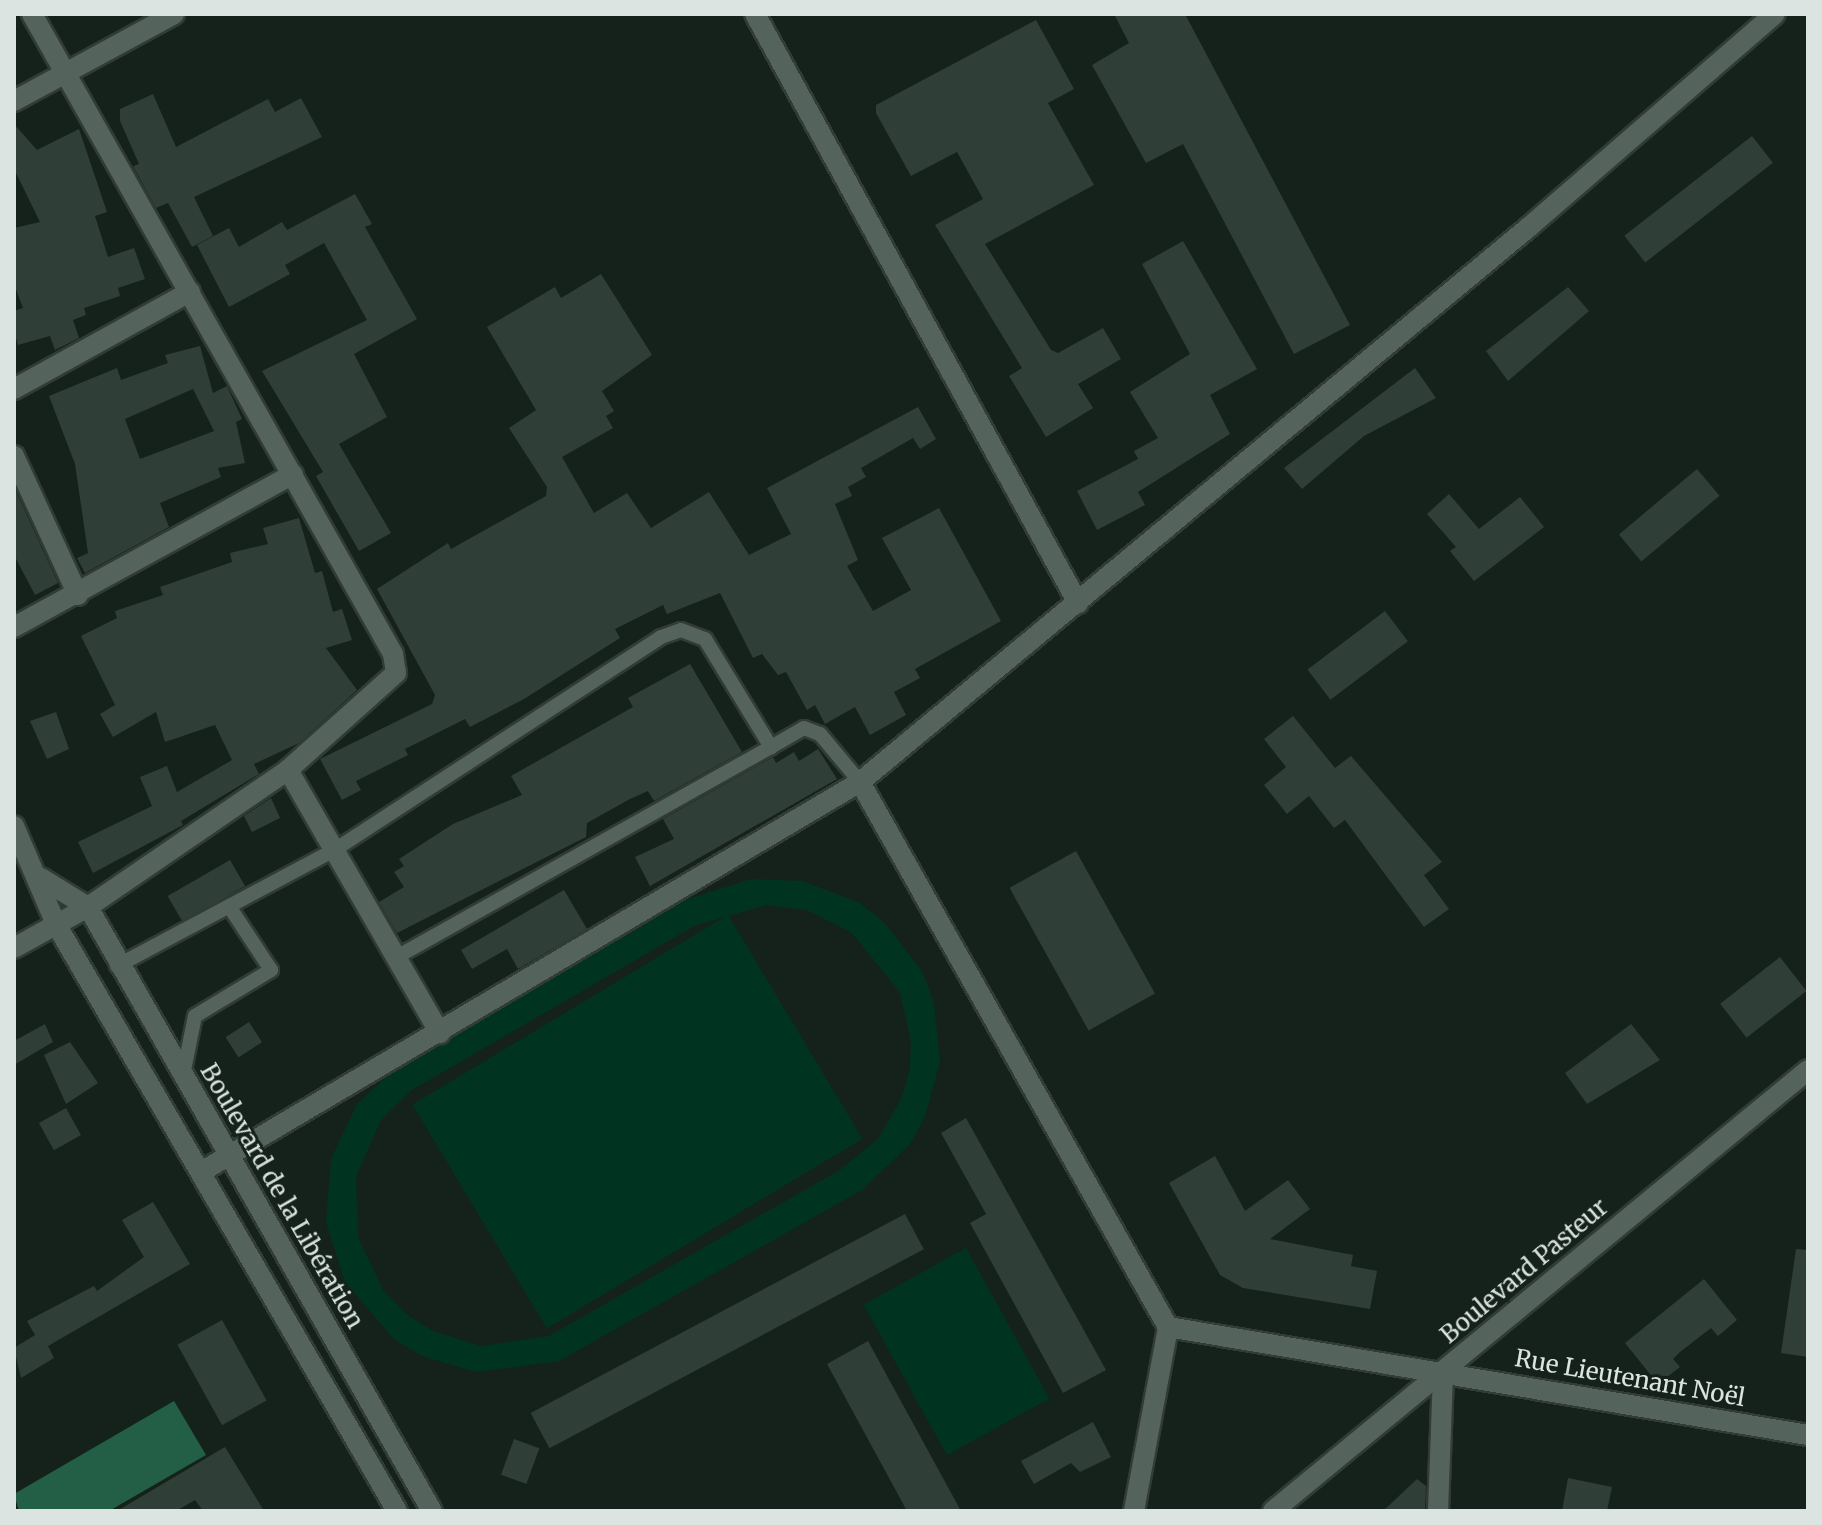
<!DOCTYPE html>
<meta charset="utf-8">
<style>
body{margin:0}
#map{position:relative;width:1822px;height:1525px;overflow:hidden;background:#14221b;font-family:Merriweather,serif}
div>[style]{position:absolute}
[style*='--x']{left:calc(var(--x)*1px);top:calc(var(--y)*1px);width:calc(var(--w)*1px);rotate:calc(var(--a)*1deg)}
.green>*{inset:0;background:#003421;transform-origin:0 0}
.water>*{inset:0;background:#225f46}
.building>*{inset:0;background:#2f3e37;transform-origin:0 0}
.roads{filter:drop-shadow(2px 0 #323b36) drop-shadow(-2px 0 #323b36) drop-shadow(0 2px #323b36) drop-shadow(0 -2px #323b36)}
.lane>*{height:14px;margin:-7px;padding:0 7px;transform-origin:7px;border-radius:7px;background:#54645c}
.street>*{height:20px;margin:-10px;padding:0 10px;transform-origin:10px;border-radius:10px;background:#54645c}
.secondary>*{height:20px;margin:-10px;padding:0 10px;transform-origin:10px;border-radius:10px;background:#54645c}
span{translate:-50% -50%;white-space:nowrap;text-align:center;line-height:1.15;-webkit-text-stroke:6px #14221b;paint-order:stroke}
.street-label{font-size:24px;color:#dbe4e0}
.frame{position:absolute;inset:0;border:16px solid #dbe4e0;pointer-events:none}
</style>
<div id="map">
<div class="green">
<div style="clip-path:polygon(evenodd,751px 879px,802px 881px,858px 902px,884px 922px,922px 971px,934px 1003px,940px 1062px,924px 1119px,910px 1144px,862px 1190px,559px 1361px,476px 1372px,422px 1356px,394px 1339px,345px 1282px,326px 1222px,331px 1159px,357px 1104px,401px 1063px,688px 899px,751px 879px,766px 905px,807px 910px,851px 932px,900px 992px,911px 1041px,910px 1069px,902px 1097px,878px 1139px,840px 1170px,549px 1336px,481px 1346px,433px 1331px,406px 1314px,383px 1290px,358px 1237px,356px 1176px,381px 1120px,410px 1091px,694px 926px,766px 905px)"></div>
<div style="left:728px;top:915px;width:261px;height:368px;rotate:59deg"></div>
<div style="left:966px;top:1248px;width:172px;height:117px;rotate:61deg"></div>
</div>
<div class="water">
<div style="clip-path:polygon(174px 1401px,206px 1455px,109px 1511px,19px 1511px,14px 1494px)"></div>
</div>
<div class="building">
<div style="clip-path:polygon(1114px 14px,1185px 14px,1350px 325px,1294px 354px,1183px 144px,1146px 163px,1092px 65px,1129px 43px)"></div>
<div style="clip-path:polygon(1036px 20px,1074px 89px,1048px 103px,1094px 185px,985px 244px,1051px 350px,1058px 353px,1103px 328px,1121px 359px,1078px 384px,1093px 408px,1046px 437px,1009px 376px,1022px 368px,935px 225px,983px 199px,957px 152px,911px 176px,876px 113px,876px 105px)"></div>
<div style="clip-path:polygon(153px 94px,176px 147px,268px 99px,275px 112px,301px 98px,322px 137px,194px 197px,213px 236px,192px 247px,168px 203px,156px 208px,133px 166px,139px 164px,120px 121px,120px 109px)"></div>
<div style="clip-path:polygon(14px 124px,37px 150px,79px 129px,107px 212px,95px 216px,108px 257px,134px 248px,145px 279px,118px 288px,120px 296px,84px 308px,86px 315px,73px 320px,79px 338px,55px 350px,50px 336px,18px 345px,14px 331px,14px 311px,23px 308px,14px 284px,14px 228px,40px 222px,14px 169px)"></div>
<div style="left:1752px;top:136px;width:34px;height:162px;rotate:52deg"></div>
<div style="clip-path:polygon(355px 194px,372px 224px,365px 227px,417px 319px,354px 354px,387px 417px,339px 444px,391px 533px,359px 551px,316px 476px,323px 472px,262px 371px,367px 320px,324px 243px,285px 265px,290px 274px,229px 307px,197px 245px,229px 228px,239px 247px,282px 222px,287px 230px)"></div>
<div style="clip-path:polygon(1183px 241px,1257px 369px,1210px 395px,1230px 434px,1138px 492px,1145px 505px,1097px 530px,1077px 491px,1138px 459px,1134px 451px,1158px 438px,1130px 392px,1190px 354px,1142px 264px)"></div>
<div style="clip-path:polygon(601px 274px,652px 355px,602px 391px,614px 411px,606px 416px,613px 428px,562px 457px,594px 513px,627px 493px,651px 528px,709px 492px,749px 555px,791px 534px,767px 488px,918px 407px,936px 439px,920px 449px,913px 438px,861px 468px,866px 477px,848px 487px,852px 496px,835px 504px,858px 560px,847px 566px,873px 611px,911px 590px,882px 538px,939px 508px,1001px 621px,915px 669px,920px 678px,894px 692px,906px 715px,870px 735px,855px 707px,825px 724px,815px 705px,807px 710px,786px 672px,778px 675px,762px 654px,753px 658px,720px 593px,667px 614px,663px 605px,615px 629px,620px 638px,524px 699px,470px 727px,465px 719px,405px 749px,408px 755px,356px 781px,361px 790px,342px 800px,320px 759px,432px 704px,435px 695px,377px 589px,448px 543px,451px 549px,546px 496px,547px 487px,509px 428px,536px 410px,487px 327px,555px 287px,561px 298px)"></div>
<div style="clip-path:polygon(1568px 287px,1589px 311px,1508px 381px,1486px 351px)"></div>
<div style="clip-path:polygon(evenodd,200px 346px,213px 393px,227px 386px,242px 419px,236px 422px,245px 463px,218px 468px,221px 477px,160px 503px,169px 527px,85px 573px,77px 558px,88px 553px,75px 464px,49px 396px,117px 368px,121px 380px,168px 363px,165px 355px,200px 346px,193px 389px,214px 431px,140px 459px,125px 419px,193px 389px)"></div>
<div style="clip-path:polygon(1415px 368px,1436px 398px,1364px 436px,1302px 489px,1284px 468px)"></div>
<div style="left:1697px;top:469px;width:35px;height:102px;rotate:50deg"></div>
<div style="clip-path:polygon(14px 487px,58px 583px,35px 595px,14px 555px)"></div>
<div style="clip-path:polygon(1449px 494px,1479px 529px,1520px 497px,1544px 527px,1474px 581px,1450px 551px,1456px 547px,1427px 514px)"></div>
<div style="clip-path:polygon(299px 518px,315px 573px,322px 571px,333px 612px,342px 609px,352px 640px,326px 648px,357px 690px,299px 743px,254px 764px,259px 774px,181px 821px,183px 825px,93px 873px,78px 842px,152px 806px,140px 777px,167px 766px,177px 792px,232px 760px,215px 725px,165px 742px,156px 712px,113px 737px,100px 714px,115px 705px,81px 636px,117px 618px,115px 611px,163px 595px,160px 587px,232px 562px,230px 553px,268px 544px,263px 528px)"></div>
<div style="left:1385px;top:611px;width:38px;height:97px;rotate:53deg"></div>
<div style="clip-path:polygon(690px 664px,742px 752px,654px 801px,648px 791px,628px 800px,587px 823px,586px 837px,397px 933px,379px 902px,404px 887px,394px 872px,404px 866px,399px 859px,453px 824px,522px 795px,511px 776px,633px 707px,628px 698px)"></div>
<div style="clip-path:polygon(56px 712px,69px 749px,47px 759px,30px 721px)"></div>
<div style="clip-path:polygon(1293px 716px,1335px 768px,1351px 756px,1442px 862px,1424px 875px,1449px 909px,1424px 927px,1345px 820px,1334px 828px,1309px 796px,1287px 814px,1264px 785px,1286px 767px,1264px 739px)"></div>
<div style="clip-path:polygon(818px 749px,837px 779px,650px 886px,635px 857px,674px 839px,663px 819px,773px 757px,776px 763px,794px 752px,799px 761px)"></div>
<div style="clip-path:polygon(271px 798px,280px 818px,252px 832px,244px 816px)"></div>
<div style="left:1076px;top:851px;width:163px;height:76px;rotate:61deg"></div>
<div style="left:230px;top:860px;width:30px;height:72px;rotate:60deg"></div>
<div style="clip-path:polygon(564px 890px,587px 929px,518px 969px,507px 949px,472px 969px,461px 950px)"></div>
<div style="left:1780px;top:957px;width:43px;height:76px;rotate:52deg"></div>
<div style="left:249px;top:1022px;width:24px;height:28px;rotate:57deg"></div>
<div style="clip-path:polygon(45px 1024px,53px 1042px,14px 1065px,14px 1041px)"></div>
<div style="clip-path:polygon(1631px 1024px,1660px 1060px,1587px 1104px,1565px 1073px)"></div>
<div style="clip-path:polygon(70px 1042px,98px 1083px,66px 1104px,44px 1055px)"></div>
<div style="left:66px;top:1108px;width:31px;height:31px;rotate:61deg"></div>
<div style="clip-path:polygon(966px 1118px,1106px 1370px,1063px 1393px,970px 1223px,986px 1214px,941px 1133px)"></div>
<div style="clip-path:polygon(1215px 1156px,1245px 1211px,1288px 1180px,1310px 1209px,1270px 1239px,1353px 1255px,1351px 1266px,1377px 1271px,1370px 1309px,1243px 1288px,1220px 1275px,1169px 1183px)"></div>
<div style="clip-path:polygon(153px 1202px,190px 1264px,48px 1346px,54px 1358px,21px 1378px,14px 1348px,35px 1335px,27px 1321px,94px 1286px,97px 1291px,144px 1257px,122px 1220px)"></div>
<div style="left:905px;top:1214px;width:40px;height:424px;rotate:62deg"></div>
<div style="clip-path:polygon(1796px 1249px,1808px 1250px,1808px 1357px,1781px 1353px)"></div>
<div style="clip-path:polygon(1704px 1279px,1737px 1320px,1718px 1336px,1711px 1328px,1680px 1352px,1673px 1359px,1680px 1367px,1658px 1384px,1625px 1343px)"></div>
<div style="left:222px;top:1320px;width:92px;height:51px;rotate:61deg"></div>
<div style="clip-path:polygon(868px 1341px,961px 1511px,907px 1511px,827px 1364px)"></div>
<div style="clip-path:polygon(1093px 1422px,1111px 1457px,1080px 1472px,1071px 1463px,1034px 1484px,1021px 1461px)"></div>
<div style="left:514px;top:1439px;width:27px;height:38px;rotate:20deg"></div>
<div style="clip-path:polygon(225px 1447px,264px 1511px,203px 1511px,195px 1500px,176px 1511px,117px 1511px)"></div>
<div style="clip-path:polygon(1568px 1478px,1612px 1487px,1607px 1511px,1562px 1511px)"></div>
<div style="clip-path:polygon(1417px 1479px,1426px 1486px,1425px 1511px,1383px 1511px)"></div>
</div>
<div class="roads">
<div class="lane">
<div style="--x:771;--y:747;--w:38;--a:-30"></div>
<div style="--x:804;--y:728;--w:17;--a:21"></div>
<div style="--x:820;--y:734;--w:62;--a:50.2"></div>
<div style="--x:117;--y:966;--w:248;--a:-28.1"></div>
<div style="--x:336;--y:849;--w:388;--a:-33.1"></div>
<div style="--x:661;--y:637;--w:21;--a:-19"></div>
<div style="--x:681;--y:630;--w:26;--a:21"></div>
<div style="--x:705;--y:639;--w:127;--a:58.6"></div>
<div style="--x:771;--y:747;--w:429;--a:150.7"></div>
<div style="--x:183;--y:1075;--w:60;--a:-78.5"></div>
<div style="--x:195;--y:1016;--w:89;--a:-31.2"></div>
<div style="--x:271;--y:970;--w:73;--a:-123.3"></div>
</div>
<div class="street">
<div style="--x:32;--y:14;--w:735;--a:60.57"></div>
<div style="--x:393;--y:654;--w:19;--a:81"></div>
<div style="--x:396;--y:673;--w:145;--a:138.1"></div>
<div style="--x:288;--y:770;--w:242;--a:145.6"></div>
<div style="--x:755;--y:14;--w:672;--a:61.26"></div>
<div style="--x:14;--y:389;--w:201;--a:-28.9"></div>
<div style="--x:14;--y:456;--w:153;--a:65.3"></div>
<div style="--x:14;--y:627;--w:318;--a:-28.7"></div>
<div style="--x:288;--y:770;--w:304;--a:60"></div>
<div style="--x:860;--y:782;--w:626;--a:60.53"></div>
<div style="--x:201;--y:1172;--w:766;--a:-30.62"></div>
<div style="--x:860;--y:782;--w:869;--a:-39.68"></div>
<div style="--x:1529;--y:227;--w:325;--a:-40.9"></div>
<div style="--x:1168;--y:1327;--w:649;--a:9.58"></div>
<div style="--x:1134;--y:1511;--w:187;--a:-79.5"></div>
<div style="--x:1438;--y:1511;--w:139;--a:-87.9"></div>
</div>
<div class="secondary">
<div style="--x:14;--y:101;--w:182;--a:-28.5"></div>
<div style="--x:14;--y:826;--w:107;--a:66.8"></div>
<div style="--x:56;--y:924;--w:679;--a:59.85"></div>
<div style="--x:41;--y:878;--w:55;--a:31.7"></div>
<div style="--x:88;--y:907;--w:695;--a:60.34"></div>
<div style="--x:14;--y:948;--w:85;--a:-29"></div>
<div style="--x:1273;--y:1511;--w:693;--a:-39.5"></div>
</div>
</div>
<div class="street-label">
<span style="left:282px;top:1196px;rotate:60deg">Boulevard de la Libération</span>
<span style="left:1524px;top:1271px;rotate:-40deg">Boulevard Pasteur</span>
<span style="left:1630px;top:1378px;rotate:10deg">Rue Lieutenant Noël</span>
</div>
<div class="frame"></div>
</div>
